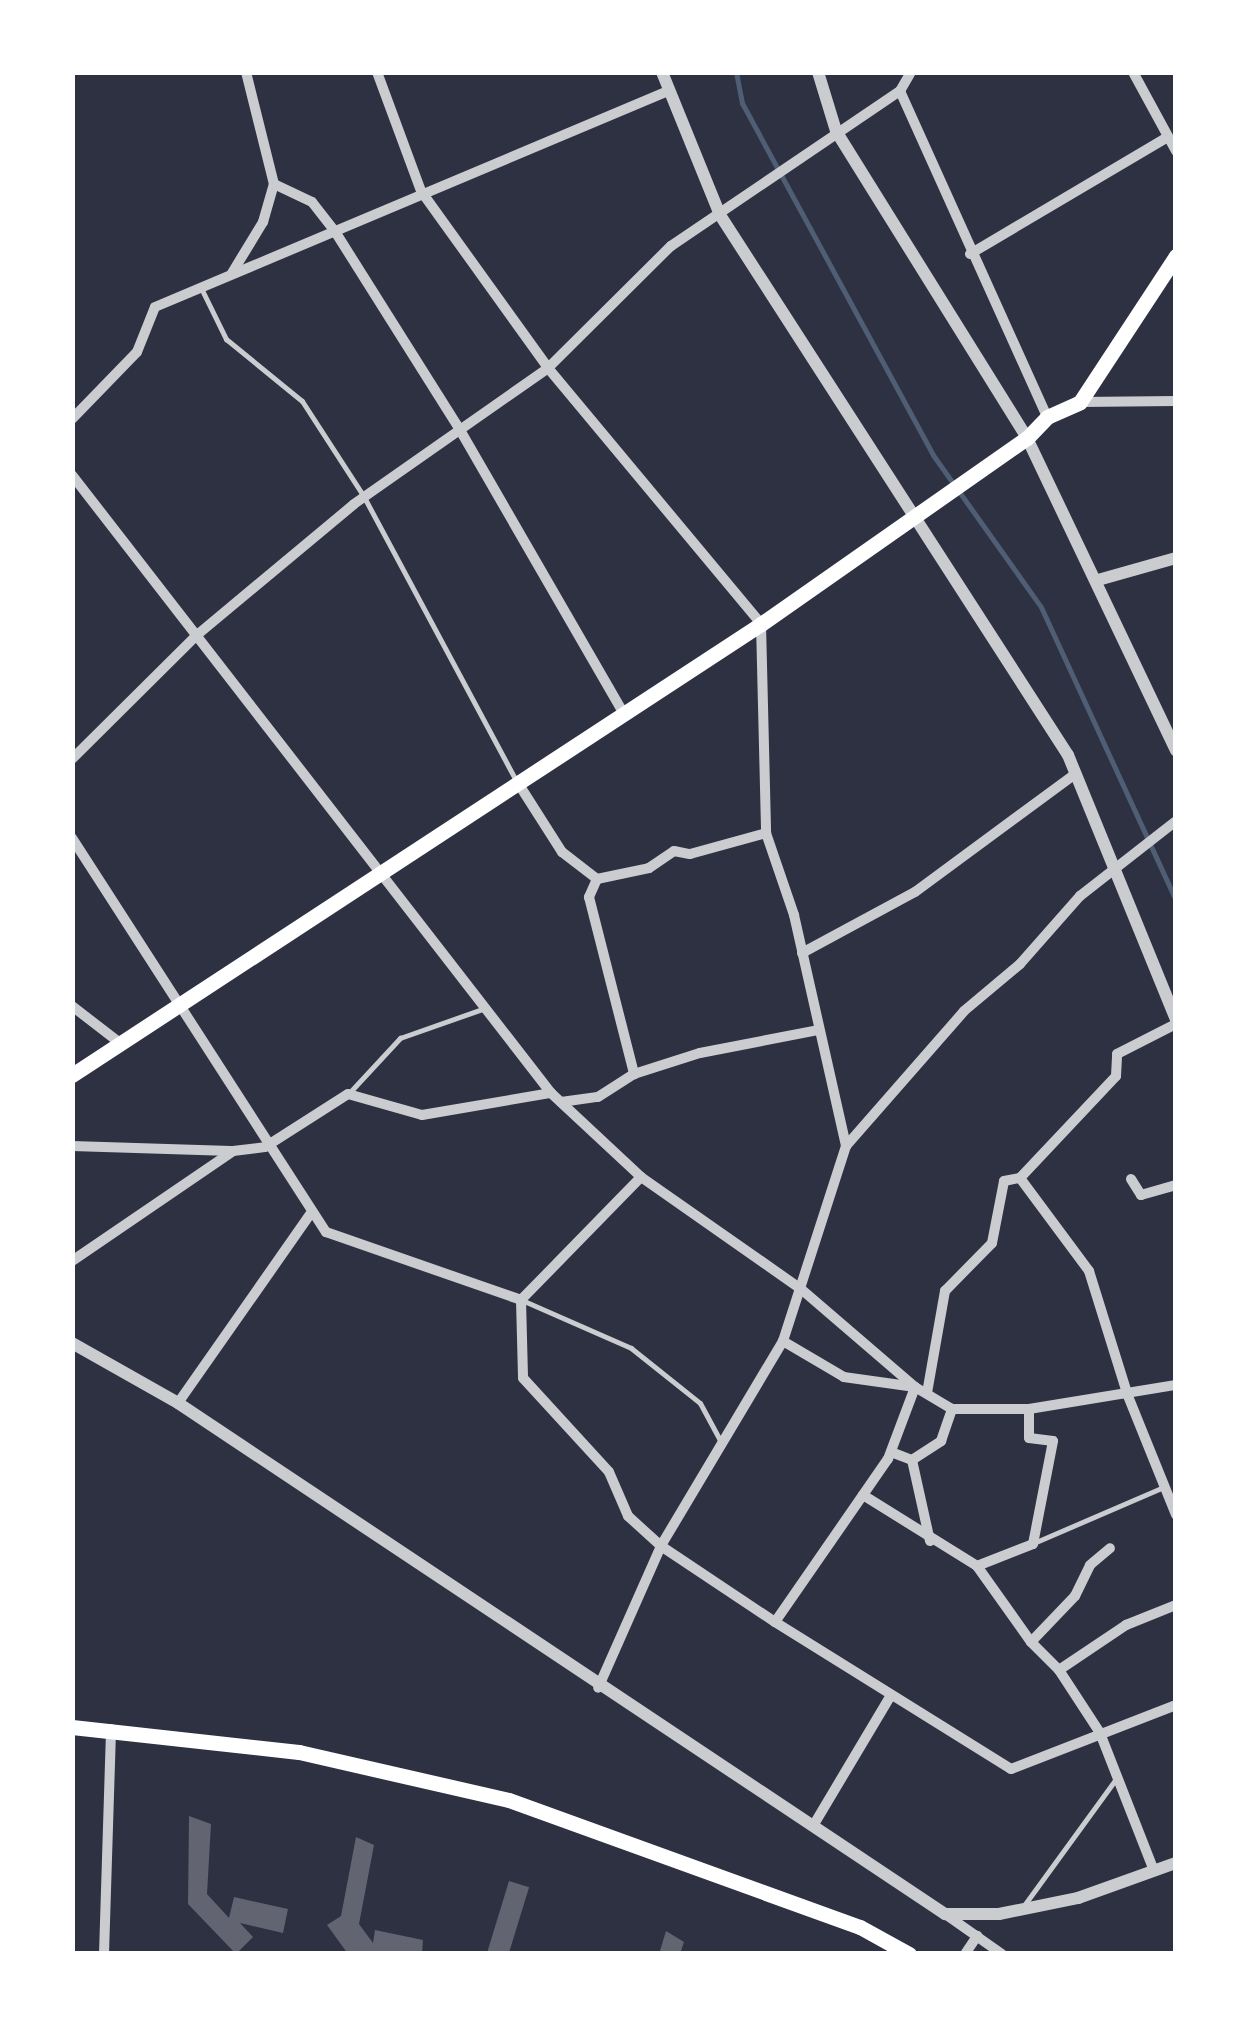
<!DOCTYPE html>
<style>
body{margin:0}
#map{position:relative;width:1248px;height:2026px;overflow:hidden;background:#2d3142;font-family:"Alegreya Sans",sans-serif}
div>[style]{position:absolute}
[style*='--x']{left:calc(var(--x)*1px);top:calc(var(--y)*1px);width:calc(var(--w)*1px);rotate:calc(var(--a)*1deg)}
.stream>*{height:5px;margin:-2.5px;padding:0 2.5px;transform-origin:2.5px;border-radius:2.5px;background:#4f5d75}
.building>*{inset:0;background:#626471;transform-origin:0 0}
.service>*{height:5px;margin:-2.5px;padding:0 2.5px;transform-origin:2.5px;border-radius:2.5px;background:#caccd0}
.minor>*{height:10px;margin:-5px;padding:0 5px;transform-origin:5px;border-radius:5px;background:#caccd0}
.tertiary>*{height:12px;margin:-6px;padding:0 6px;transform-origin:6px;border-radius:6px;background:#caccd0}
.secondary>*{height:15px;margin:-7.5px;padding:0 7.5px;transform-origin:7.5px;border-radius:7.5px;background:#fff}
span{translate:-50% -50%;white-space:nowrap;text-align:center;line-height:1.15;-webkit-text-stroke:8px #fff;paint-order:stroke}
.frame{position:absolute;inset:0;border:75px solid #fff;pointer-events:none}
</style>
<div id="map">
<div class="stream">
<div style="--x:736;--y:72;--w:32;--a:79"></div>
<div style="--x:742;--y:103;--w:400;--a:61.5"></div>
<div style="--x:933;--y:455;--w:186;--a:54.6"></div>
<div style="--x:1041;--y:607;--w:324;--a:65.3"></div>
</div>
<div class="building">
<div style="clip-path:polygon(189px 1816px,211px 1824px,207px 1894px,229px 1918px,234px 1897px,288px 1909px,283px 1933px,240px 1923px,253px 1937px,236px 1954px,188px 1904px)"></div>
<div style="clip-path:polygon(356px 1837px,374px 1845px,359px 1924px,373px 1943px,375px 1930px,423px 1940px,422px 1954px,348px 1954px,327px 1925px,341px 1916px)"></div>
<div style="left:509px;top:1881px;width:21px;height:76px;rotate:17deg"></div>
<div style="clip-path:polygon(666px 1931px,684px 1942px,680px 1954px,659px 1954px)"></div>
</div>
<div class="service">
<div style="--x:202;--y:290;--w:55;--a:63.9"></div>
<div style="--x:226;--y:339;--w:98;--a:39.2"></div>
<div style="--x:302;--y:401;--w:114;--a:57.1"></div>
<div style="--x:364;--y:497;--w:321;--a:61.8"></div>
<div style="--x:350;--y:1092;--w:74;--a:-47.2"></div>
<div style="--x:400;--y:1038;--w:90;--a:-19.4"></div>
<div style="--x:524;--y:1301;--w:117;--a:23.7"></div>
<div style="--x:631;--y:1348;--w:88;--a:38.6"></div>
<div style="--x:700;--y:1403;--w:44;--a:61.7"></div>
<div style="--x:1036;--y:1542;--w:139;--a:-23.3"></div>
<div style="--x:1025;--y:1904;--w:153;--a:-54"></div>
</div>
<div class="minor">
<div style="--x:246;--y:72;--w:115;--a:76"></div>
<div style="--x:274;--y:184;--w:42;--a:25.3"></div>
<div style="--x:312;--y:202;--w:39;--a:52"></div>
<div style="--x:336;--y:233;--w:233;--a:57.8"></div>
<div style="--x:460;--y:430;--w:328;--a:60"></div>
<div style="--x:377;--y:72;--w:127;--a:69.7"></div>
<div style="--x:421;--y:191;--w:218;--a:54.3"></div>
<div style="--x:548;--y:368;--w:333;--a:50.2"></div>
<div style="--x:761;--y:624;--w:209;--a:88.6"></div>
<div style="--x:766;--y:833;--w:87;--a:71.1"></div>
<div style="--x:794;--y:915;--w:237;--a:77.3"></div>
<div style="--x:846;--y:1146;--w:205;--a:107.9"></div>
<div style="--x:783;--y:1341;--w:239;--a:120.8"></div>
<div style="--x:661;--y:1546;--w:155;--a:113.9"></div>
<div style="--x:1133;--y:72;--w:90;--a:61.4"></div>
<div style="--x:900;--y:91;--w:358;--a:65.7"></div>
<div style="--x:970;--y:254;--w:230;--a:-30.6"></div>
<div style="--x:232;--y:273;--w:60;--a:-58.7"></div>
<div style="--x:263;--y:222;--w:40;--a:-74"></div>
<div style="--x:1080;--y:402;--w:96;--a:-0.6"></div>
<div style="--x:72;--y:419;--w:93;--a:-45.9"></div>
<div style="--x:137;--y:352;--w:48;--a:-68.2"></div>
<div style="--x:155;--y:307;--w:557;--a:-22.83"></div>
<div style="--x:72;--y:475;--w:782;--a:52.22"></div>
<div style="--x:551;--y:1093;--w:123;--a:43"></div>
<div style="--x:641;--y:1177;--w:195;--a:35"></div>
<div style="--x:801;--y:1289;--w:150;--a:40.7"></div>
<div style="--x:915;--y:1387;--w:43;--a:30.7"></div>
<div style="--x:952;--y:1409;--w:77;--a:0"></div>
<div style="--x:1029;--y:1409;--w:149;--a:-9.3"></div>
<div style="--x:72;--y:759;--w:176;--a:-44.8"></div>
<div style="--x:197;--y:635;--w:204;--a:-39.8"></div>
<div style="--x:354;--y:504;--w:237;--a:-35"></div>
<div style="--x:548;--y:368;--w:173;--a:-44.8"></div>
<div style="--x:671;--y:246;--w:277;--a:-34.1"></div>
<div style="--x:900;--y:91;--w:22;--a:-60"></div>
<div style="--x:518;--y:783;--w:82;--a:57.5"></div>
<div style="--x:562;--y:852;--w:44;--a:37.6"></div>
<div style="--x:597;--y:879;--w:20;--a:114"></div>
<div style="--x:589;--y:897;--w:183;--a:75.7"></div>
<div style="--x:634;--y:1074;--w:69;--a:-17.7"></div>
<div style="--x:700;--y:1053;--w:120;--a:-11"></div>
<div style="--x:72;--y:838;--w:469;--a:57.2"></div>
<div style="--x:326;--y:1232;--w:207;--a:19.2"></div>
<div style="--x:597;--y:879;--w:53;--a:-11.9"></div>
<div style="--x:649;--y:868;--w:30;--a:-34"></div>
<div style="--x:674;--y:851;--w:16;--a:11"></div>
<div style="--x:690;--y:854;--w:79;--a:-15.4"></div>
<div style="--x:802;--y:953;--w:128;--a:-28.4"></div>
<div style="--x:915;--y:892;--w:199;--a:-36.4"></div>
<div style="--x:72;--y:1006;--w:61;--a:37.6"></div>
<div style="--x:561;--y:1102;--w:37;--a:-8"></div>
<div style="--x:598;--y:1097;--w:43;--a:-32.6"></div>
<div style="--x:72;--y:1146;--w:159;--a:1.8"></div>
<div style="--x:846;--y:1146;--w:179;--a:-48.8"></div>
<div style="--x:964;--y:1011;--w:73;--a:-40"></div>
<div style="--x:1020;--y:964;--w:91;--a:-48.6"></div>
<div style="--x:1080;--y:896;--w:122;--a:-38"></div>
<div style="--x:641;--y:1177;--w:172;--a:134.3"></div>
<div style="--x:521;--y:1300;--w:78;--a:88.5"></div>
<div style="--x:523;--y:1378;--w:127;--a:47.5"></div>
<div style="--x:609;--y:1472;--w:48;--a:66.6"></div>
<div style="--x:628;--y:1516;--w:45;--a:42.3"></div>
<div style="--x:661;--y:1546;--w:137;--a:33.7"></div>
<div style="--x:775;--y:1622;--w:278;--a:31.9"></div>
<div style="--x:1011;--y:1769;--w:177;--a:-21.2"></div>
<div style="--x:1020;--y:1178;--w:116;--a:53.4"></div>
<div style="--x:1089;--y:1271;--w:131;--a:72.7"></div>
<div style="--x:1128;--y:1396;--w:128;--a:68"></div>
<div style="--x:1131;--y:1179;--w:19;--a:58"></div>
<div style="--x:1141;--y:1195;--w:36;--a:-16"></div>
<div style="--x:72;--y:1261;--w:195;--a:-34.3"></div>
<div style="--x:233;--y:1151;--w:32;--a:-7"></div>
<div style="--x:265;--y:1147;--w:98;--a:-32.6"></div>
<div style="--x:348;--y:1094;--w:77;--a:15.8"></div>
<div style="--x:422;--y:1115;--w:131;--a:-9.7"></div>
<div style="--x:927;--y:1393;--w:104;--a:-80"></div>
<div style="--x:945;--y:1291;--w:67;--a:-45.6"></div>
<div style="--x:992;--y:1243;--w:63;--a:-79"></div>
<div style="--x:1004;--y:1181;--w:16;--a:-11"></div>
<div style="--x:1020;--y:1178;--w:140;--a:-46.7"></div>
<div style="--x:1116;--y:1076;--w:22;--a:-87"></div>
<div style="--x:1117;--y:1054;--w:66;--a:-27"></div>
<div style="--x:178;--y:1403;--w:232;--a:-55"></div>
<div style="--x:891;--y:1452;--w:22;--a:21"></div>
<div style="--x:912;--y:1460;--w:35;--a:-33"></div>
<div style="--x:941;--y:1441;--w:34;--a:-71"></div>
<div style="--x:912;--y:1460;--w:83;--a:77.5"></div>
<div style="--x:863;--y:1495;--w:134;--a:31.9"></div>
<div style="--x:977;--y:1566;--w:93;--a:54.6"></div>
<div style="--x:1031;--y:1642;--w:40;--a:45"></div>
<div style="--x:1059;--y:1670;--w:75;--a:56.9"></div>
<div style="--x:1100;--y:1733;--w:148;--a:68.6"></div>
<div style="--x:977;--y:1566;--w:60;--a:-21.4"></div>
<div style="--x:1033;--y:1544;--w:105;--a:-79"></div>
<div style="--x:1053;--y:1441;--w:24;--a:-173"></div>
<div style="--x:1029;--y:1438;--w:29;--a:-90"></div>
<div style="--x:775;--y:1622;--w:198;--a:-55.3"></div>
<div style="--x:888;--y:1459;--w:77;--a:-69.4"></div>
<div style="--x:915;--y:1387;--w:72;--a:-172"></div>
<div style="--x:844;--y:1377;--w:71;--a:-149.5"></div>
<div style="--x:1031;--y:1642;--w:64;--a:-46.3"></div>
<div style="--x:1075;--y:1596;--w:34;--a:-64"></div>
<div style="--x:1090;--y:1565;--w:26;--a:-40"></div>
<div style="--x:1059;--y:1670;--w:81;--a:-33.9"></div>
<div style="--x:1126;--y:1625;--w:54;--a:-21.8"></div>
<div style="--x:813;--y:1826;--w:150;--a:-59.2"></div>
<div style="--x:945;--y:1914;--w:70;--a:35.1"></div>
<div style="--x:104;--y:1954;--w:225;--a:-88.2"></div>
<div style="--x:965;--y:1954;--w:22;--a:-56"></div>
</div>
<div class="tertiary">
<div style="--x:662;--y:72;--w:154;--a:67.9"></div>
<div style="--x:720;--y:215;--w:642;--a:57.2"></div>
<div style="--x:1068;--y:755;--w:286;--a:67.8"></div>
<div style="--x:818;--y:72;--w:62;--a:73"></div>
<div style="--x:836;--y:131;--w:362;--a:58.1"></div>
<div style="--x:1027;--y:438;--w:346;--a:64.5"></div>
<div style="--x:1098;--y:580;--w:81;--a:-15.8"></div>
<div style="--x:72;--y:1343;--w:122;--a:29.5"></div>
<div style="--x:178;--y:1403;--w:922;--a:33.67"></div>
<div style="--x:945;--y:1914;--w:54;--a:0"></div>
<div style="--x:999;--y:1914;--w:81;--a:-11.4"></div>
<div style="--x:1078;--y:1898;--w:104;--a:-19.7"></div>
</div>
<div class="secondary">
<div style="--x:72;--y:1075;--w:823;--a:-33.21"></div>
<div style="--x:761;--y:624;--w:325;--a:-35"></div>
<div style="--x:1027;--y:438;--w:29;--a:-46"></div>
<div style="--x:1047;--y:417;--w:36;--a:-24"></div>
<div style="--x:1080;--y:402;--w:175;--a:-56.7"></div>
<div style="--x:72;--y:1727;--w:228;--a:6.3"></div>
<div style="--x:299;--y:1752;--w:215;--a:12.9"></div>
<div style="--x:509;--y:1800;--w:373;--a:19.9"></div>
<div style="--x:860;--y:1927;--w:56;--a:28.9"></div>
</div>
<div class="frame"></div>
</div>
